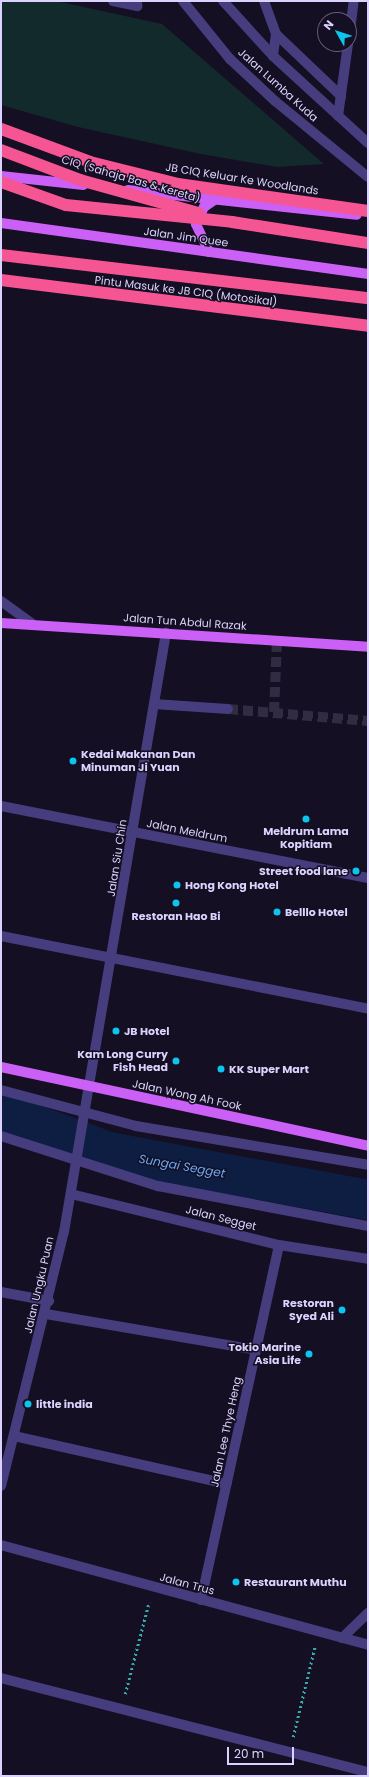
<!DOCTYPE html>
<style>
body{margin:0}
#map{position:relative;width:369px;height:1777px;overflow:hidden;background:#140f22;font-family:Poppins,sans-serif}
div>[style]{position:absolute}
[style*='--x']{left:calc(var(--x)*1px);top:calc(var(--y)*1px);width:calc(var(--w)*1px);rotate:calc(var(--a)*1deg)}
.green>*{inset:0;background:#122a2c}
.river>*{height:40px;margin:-20px;padding:0 20px;transform-origin:20px;border-radius:20px;background:#0e1d42}
.minor-tunnel>*{height:10px;margin-top:-5px;transform-origin:0;background:repeating-linear-gradient(90deg,#322c43 0 10px,transparent 0 15px)}
.path>*{height:2.5px;margin-top:-1.25px;transform-origin:0;background:repeating-linear-gradient(90deg,#35abae 0 2px,transparent 0 5px)}
.minor>*{height:10px;margin:-5px;padding:0 5px;transform-origin:5px;border-radius:5px;background:#453d7e}
.major>*{height:10px;margin:-5px;padding:0 5px;transform-origin:5px;border-radius:5px;background:#cb60f6}
.highway>*{height:12px;margin:-6px;padding:0 6px;transform-origin:6px;border-radius:6px;background:#f65594}
.highway-bridge>*{height:12px;margin:-6px;padding:0 6px;transform-origin:6px;border-radius:6px;background:#f65594}
.dots>*{width:11px;height:11px;translate:-50% -50%;box-sizing:border-box;border:2px solid #140f22;border-radius:50%}
span{translate:-50% -50%;white-space:nowrap;text-align:center;line-height:1.15;-webkit-text-stroke:3px #140f22;paint-order:stroke}
.street-label{font-size:11px;color:#dbd3fd}
.poi-label{font-size:11px;color:#dbd3fd;font-weight:700}
.left{translate:0 -50%;text-align:left}
.right{translate:-100% -50%;text-align:right}
.water-label{font-size:12px;color:#67a8f7;font-style:italic}
.frame{position:absolute;inset:0;border:2px solid #dbd3fd;pointer-events:none}
.north{position:absolute;left:317px;top:12px;width:40px;height:40px;box-sizing:border-box;background:#140f22;border:1px solid #645d7a;border-radius:50%;rotate:309deg;font-size:11px;font-weight:700;line-height:16px;text-align:center;color:#dbd3fd}
.north::after{content:'';display:block;margin:auto;width:14px;height:18px;background:#0dc4ee;clip-path:polygon(50% 0,100% 100%,50% 72%,0 100%)}
.scale{position:absolute;left:227px;top:1747px;width:67px;height:18px;box-sizing:border-box;border:2px solid #dbd3fd;border-top:0;padding-left:5px;font-size:12px;line-height:14px;white-space:nowrap;color:#dbd3fd;-webkit-text-stroke:3px #140f22;paint-order:stroke}
</style>
<div id="map">
<div class="green">
<div style="clip-path:polygon(1px 1px,56px 1px,162px 24px,324px 164px,277px 167px,201px 154px,78px 127px,1px 105px)"></div>
</div>
<div class="river">
<div style="--x:1;--y:1112;--w:115;--a:20.3"></div>
<div style="--x:109;--y:1152;--w:263;--a:10.5"></div>
</div>
<div class="minor-tunnel">
<div style="--x:228;--y:709;--w:141;--a:4.9"></div>
<div style="--x:274;--y:712;--w:72;--a:-87.6"></div>
</div>
<div class="path">
<div style="--x:125;--y:1694;--w:95;--a:-75.4"></div>
<div style="--x:293;--y:1737;--w:94;--a:-76.4"></div>
</div>
<div class="minor">
<div style="--x:113;--y:1;--w:25;--a:12"></div>
<div style="--x:137;--y:6;--w:5;--a:-90"></div>
<div style="--x:183;--y:1;--w:75;--a:51"></div>
<div style="--x:230;--y:59;--w:62;--a:43"></div>
<div style="--x:275;--y:101;--w:120;--a:39.3"></div>
<div style="--x:223;--y:1;--w:74;--a:47.7"></div>
<div style="--x:273;--y:56;--w:129;--a:42.5"></div>
<div style="--x:264;--y:1;--w:35;--a:70"></div>
<div style="--x:276;--y:34;--w:22;--a:98"></div>
<div style="--x:276;--y:34;--w:90;--a:43.6"></div>
<div style="--x:349;--y:39;--w:38;--a:-83"></div>
<div style="--x:338;--y:116;--w:73;--a:-82.1"></div>
<div style="--x:1;--y:601;--w:41;--a:36"></div>
<div style="--x:154;--y:704;--w:74;--a:3.9"></div>
<div style="--x:1;--y:806;--w:374;--a:11.1"></div>
<div style="--x:1;--y:936;--w:374;--a:11.2"></div>
<div style="--x:1;--y:1090;--w:140;--a:14.9"></div>
<div style="--x:136;--y:1126;--w:235;--a:9.5"></div>
<div style="--x:1;--y:1136;--w:165;--a:17.7"></div>
<div style="--x:158;--y:1186;--w:214;--a:10.8"></div>
<div style="--x:71;--y:1194;--w:214;--a:13.8"></div>
<div style="--x:279;--y:1245;--w:90;--a:8.9"></div>
<div style="--x:1;--y:1292;--w:49;--a:10.6"></div>
<div style="--x:46;--y:1314;--w:213;--a:9.7"></div>
<div style="--x:14;--y:1436;--w:218;--a:12.7"></div>
<div style="--x:1;--y:1486;--w:262;--a:-76.1"></div>
<div style="--x:64;--y:1232;--w:608;--a:-80.34"></div>
<div style="--x:1;--y:1545;--w:380;--a:15.2"></div>
<div style="--x:201;--y:1600;--w:363;--a:-77.6"></div>
<div style="--x:342;--y:1638;--w:36;--a:-44"></div>
<div style="--x:1;--y:1678;--w:379;--a:14.4"></div>
</div>
<div class="major">
<div style="--x:1;--y:176;--w:83;--a:6.2"></div>
<div style="--x:128;--y:190;--w:230;--a:6.2"></div>
<div style="--x:1;--y:223;--w:371;--a:7.9"></div>
<div style="--x:209;--y:252;--w:31;--a:-115"></div>
<div style="--x:196;--y:224;--w:19;--a:-65"></div>
<div style="--x:204;--y:207;--w:14;--a:-34"></div>
<div style="--x:1;--y:623;--w:368;--a:3.7"></div>
<div style="--x:1;--y:1067;--w:375;--a:12.1"></div>
</div>
<div class="highway">
<div style="--x:1;--y:129;--w:95;--a:20.3"></div>
<div style="--x:1;--y:150;--w:85;--a:20.8"></div>
<div style="--x:1;--y:182;--w:69;--a:19.5"></div>
<div style="--x:232;--y:222;--w:138;--a:8.8"></div>
<div style="--x:1;--y:255;--w:370;--a:6.7"></div>
<div style="--x:1;--y:280;--w:370;--a:7.1"></div>
</div>
<div class="highway-bridge">
<div style="--x:90;--y:162;--w:91;--a:14"></div>
<div style="--x:178;--y:184;--w:192;--a:8.1"></div>
<div style="--x:80;--y:180;--w:123;--a:15.6"></div>
<div style="--x:66;--y:205;--w:167;--a:5.8"></div>
</div>
<div class="dots">
<div style="left:73px;top:761px;background:#0dc4ee"></div>
<div style="left:306px;top:819px;background:#0dc4ee"></div>
<div style="left:356px;top:871px;background:#0dc4ee"></div>
<div style="left:177px;top:885px;background:#0dc4ee"></div>
<div style="left:176px;top:903px;background:#0dc4ee"></div>
<div style="left:277px;top:912px;background:#0dc4ee"></div>
<div style="left:116px;top:1031px;background:#0dc4ee"></div>
<div style="left:176px;top:1061px;background:#0dc4ee"></div>
<div style="left:221px;top:1069px;background:#0dc4ee"></div>
<div style="left:342px;top:1310px;background:#0dc4ee"></div>
<div style="left:309px;top:1354px;background:#0dc4ee"></div>
<div style="left:28px;top:1404px;background:#0dc4ee"></div>
<div style="left:236px;top:1582px;background:#0dc4ee"></div>
</div>
<div class="street-label">
<span style="left:278px;top:85px;rotate:42deg">Jalan Lumba Kuda</span>
<span style="left:131px;top:179px;rotate:16deg">CIQ (Sahaja Bas &amp; Kereta)</span>
<span style="left:242px;top:179px;rotate:9deg">JB CIQ Keluar Ke Woodlands</span>
<span style="left:186px;top:237px;rotate:8deg">Jalan Jim Quee</span>
<span style="left:186px;top:291px;rotate:7deg">Pintu Masuk ke JB CIQ (Motosikal)</span>
<span style="left:185px;top:622px;rotate:4deg">Jalan Tun Abdul Razak</span>
<span style="left:187px;top:831px;rotate:11deg">Jalan Meldrum</span>
<span style="left:117px;top:858px;rotate:-81deg">Jalan Siu Chin</span>
<span style="left:187px;top:1095px;rotate:12deg">Jalan Wong Ah Fook</span>
<span style="left:221px;top:1218px;rotate:14deg">Jalan Segget</span>
<span style="left:39px;top:1285px;rotate:-77deg">Jalan Ungku Puan</span>
<span style="left:226px;top:1432px;rotate:-78deg">Jalan Lee Thye Heng</span>
<span style="left:187px;top:1584px;rotate:15deg">Jalan Trus</span>
</div>
<div class="poi-label">
<span class="left" style="left:81px;top:761px">Kedai Makanan Dan<br>Minuman Ji Yuan</span>
<span style="left:306px;top:838px">Meldrum Lama<br>Kopitiam</span>
<span class="right" style="left:348px;top:871px">Street food lane</span>
<span class="left" style="left:185px;top:885px">Hong Kong Hotel</span>
<span class="left" style="left:285px;top:912px">Belllo Hotel</span>
<span style="left:176px;top:916px">Restoran Hao Bi</span>
<span class="left" style="left:124px;top:1031px">JB Hotel</span>
<span class="right" style="left:168px;top:1061px">Kam Long Curry<br>Fish Head</span>
<span class="left" style="left:229px;top:1069px">KK Super Mart</span>
<span class="right" style="left:334px;top:1310px">Restoran<br>Syed Ali</span>
<span class="right" style="left:301px;top:1354px">Tokio Marine<br>Asia Life</span>
<span class="left" style="left:36px;top:1404px">little india</span>
<span class="left" style="left:244px;top:1582px">Restaurant Muthu</span>
</div>
<div class="water-label">
<span style="left:182px;top:1166px;rotate:10deg">Sungai Segget</span>
</div>
<div class="frame"></div>
<div class="north">N</div>
<div class="scale">20 m</div>
</div>
